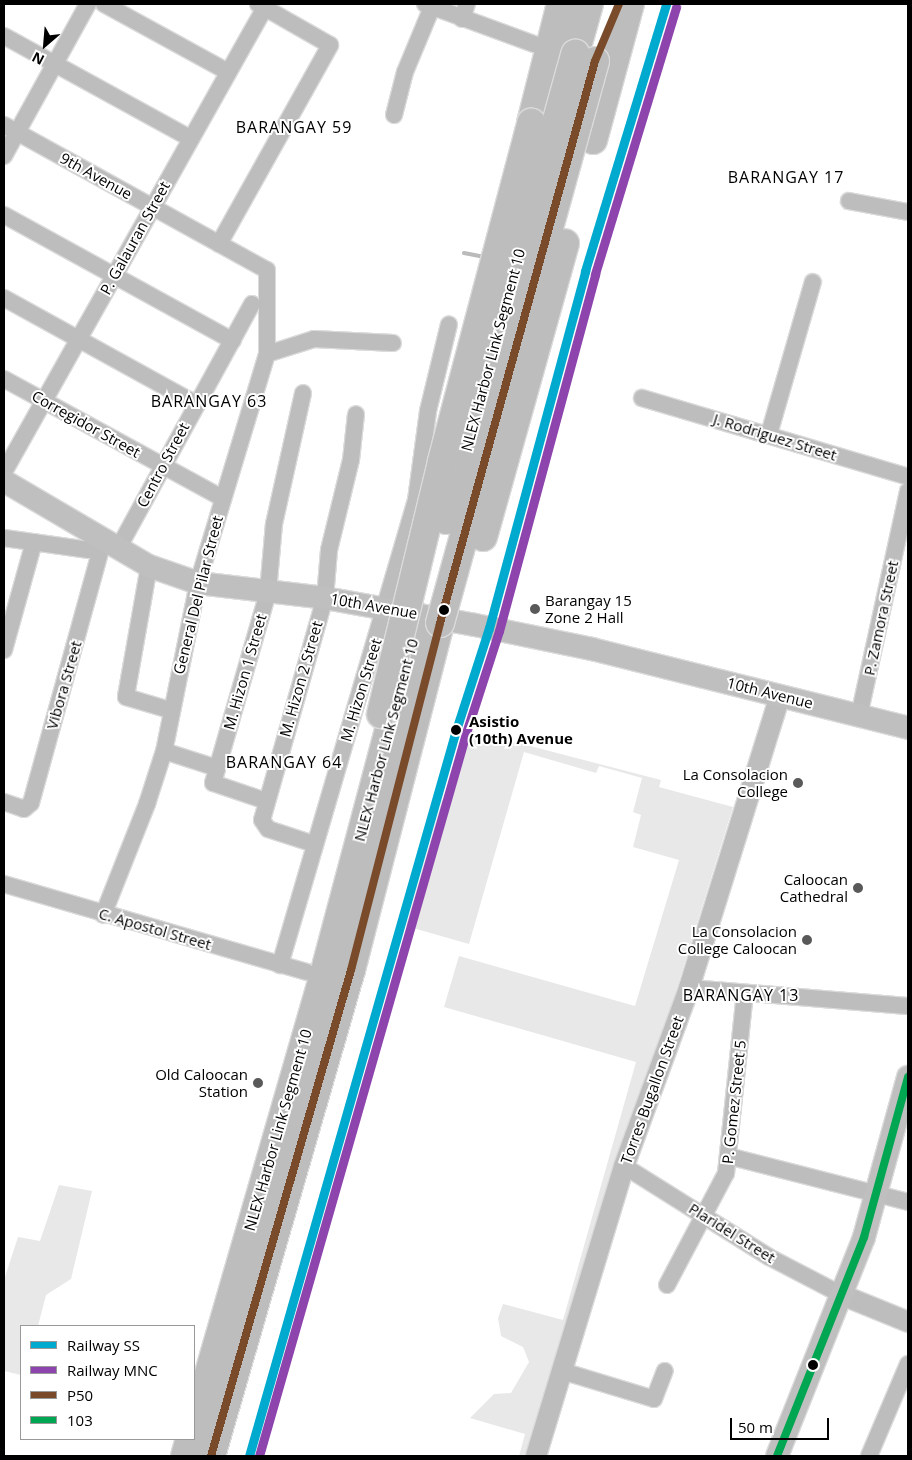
<!DOCTYPE html>
<style>
body{margin:0}
#map{position:relative;width:912px;height:1460px;overflow:hidden;background:#fff;font-family:"Open Sans",sans-serif}
div>[style]{position:absolute}
[style*='--x']{left:calc(var(--x)*1px);top:calc(var(--y)*1px);width:calc(var(--w)*1px);rotate:calc(var(--a)*1deg)}
.green>*{inset:0;background:#e8e8e8}
.stream>*{height:4px;margin:-2px;padding:0 2px;transform-origin:2px;border-radius:2px;background:#bababa}
.roads{filter:drop-shadow(1px 0 #dbdbdb) drop-shadow(-1px 0 #dbdbdb) drop-shadow(0 1px #dbdbdb) drop-shadow(0 -1px #dbdbdb)}
.minor>*{height:16px;margin:-8px;padding:0 8px;transform-origin:8px;border-radius:8px;background:#bdbdbd}
.tertiary>*{height:20px;margin:-10px;padding:0 10px;transform-origin:10px;border-radius:10px;background:#bdbdbd}
.secondary>*{height:22px;margin:-11px;padding:0 11px;transform-origin:11px;border-radius:11px;background:#bfbfbf}
.motorway>*{height:28px;margin:-14px;padding:0 14px;transform-origin:14px;border-radius:14px;background:#bdbdbd}
.bridges{filter:drop-shadow(1px 0 #dbdbdb) drop-shadow(-1px 0 #dbdbdb) drop-shadow(0 1px #dbdbdb) drop-shadow(0 -1px #dbdbdb)}
.motorway-bridge>*{height:28px;margin:-14px;padding:0 14px;transform-origin:14px;border-radius:14px;background:#bdbdbd}
.bus-1>*{height:8px;margin:-4px;padding:0 4px;transform-origin:4px;border-radius:4px;background:#7a4b2a}
.bus-2>*{height:8px;margin:-4px;padding:0 4px;transform-origin:4px;border-radius:4px;background:#00a651}
.rail-1>*{height:9px;margin:-4.5px;padding:0 4.5px;transform-origin:4.5px;border-radius:4.5px;background:#00a9ce}
.rail-2>*{height:9px;margin:-4.5px;padding:0 4.5px;transform-origin:4.5px;border-radius:4.5px;background:#8e44ad}
.dots>*{width:14px;height:14px;translate:-50% -50%;box-sizing:border-box;border:2px solid #fff;border-radius:50%}
span{translate:-50% -50%;white-space:nowrap;text-align:center;line-height:1.15;-webkit-text-stroke:4px #fff;paint-order:stroke}
.street-label{font-size:15px;color:#000}
.poi-label{font-size:15px;color:#000}
.left{translate:0 -50%;text-align:left}
.right{translate:-100% -50%;text-align:right}
.stop-label{font-size:15px;color:#000;font-weight:700}
.neighbourhood-label{font-size:16px;color:#000;letter-spacing:1px}
.frame{position:absolute;inset:0;border:5px solid #000;pointer-events:none}
.legend{position:absolute;left:20px;top:1325px;width:175px;height:115px;box-sizing:border-box;background:#fff;border:1px solid #999;margin:0;padding:6px 9px;list-style:none;font-size:15px;color:#000}
.legend li{display:flex;align-items:center;gap:10px;height:25px}
.legend b{width:25px;border:1px solid #999}
.north{position:absolute;left:20px;top:20px;width:50px;height:50px;-webkit-text-stroke:4px #fff;paint-order:stroke;rotate:207deg;font-size:14px;font-weight:700;line-height:20px;text-align:center;color:#000}
.north::after{content:'';display:block;margin:auto;width:18px;height:22px;background:#000;clip-path:polygon(50% 0,100% 100%,50% 72%,0 100%)}
.scale{position:absolute;left:730px;top:1418px;width:99px;height:22px;box-sizing:border-box;border:2px solid #000;border-top:0;padding-left:6px;font-size:15px;line-height:18px;white-space:nowrap;color:#000;-webkit-text-stroke:4px #fff;paint-order:stroke}
</style>
<div id="map">
<div class="green">
<div style="clip-path:polygon(472px 731px,661px 780px,659px 787px,733px 807px,532px 1456px,519px 1456px,525px 1434px,470px 1418px,494px 1394px,511px 1393px,529px 1362px,523px 1347px,501px 1336px,498px 1318px,503px 1304px,563px 1320px,636px 1062px,444px 1007px,459px 956px,635px 1006px,679px 860px,633px 847px,641px 815px,633px 812px,642px 778px,599px 766px,596px 773px,524px 752px,469px 944px,406px 926px,442px 800px,449px 803px)"></div>
<div style="clip-path:polygon(59px 1185px,92px 1191px,71px 1279px,46px 1295px,38px 1326px,21px 1326px,21px 1375px,4px 1371px,4px 1280px,18px 1237px,40px 1241px)"></div>
</div>
<div class="stream">
<div style="--x:464;--y:253;--w:21;--a:11"></div>
</div>
<div class="roads">
<div class="minor">
<div style="--x:104;--y:4;--w:141;--a:28.7"></div>
<div style="--x:425;--y:4;--w:116;--a:20.2"></div>
<div style="--x:462;--y:19;--w:16;--a:-72"></div>
<div style="--x:4;--y:36;--w:213;--a:28.8"></div>
<div style="--x:394;--y:115;--w:44;--a:-75.7"></div>
<div style="--x:405;--y:72;--w:70;--a:-67.4"></div>
<div style="--x:4;--y:125;--w:300;--a:28.9"></div>
<div style="--x:267;--y:270;--w:84;--a:90"></div>
<div style="--x:267;--y:354;--w:239;--a:106.8"></div>
<div style="--x:198;--y:583;--w:171;--a:101.4"></div>
<div style="--x:164;--y:751;--w:56;--a:107.8"></div>
<div style="--x:147;--y:804;--w:119;--a:111.6"></div>
<div style="--x:4;--y:156;--w:174;--a:-61.1"></div>
<div style="--x:849;--y:201;--w:60;--a:10.6"></div>
<div style="--x:4;--y:215;--w:261;--a:28.8"></div>
<div style="--x:219;--y:244;--w:228;--a:-60.8"></div>
<div style="--x:330;--y:45;--w:83;--a:-150.3"></div>
<div style="--x:4;--y:298;--w:219;--a:28.9"></div>
<div style="--x:267;--y:354;--w:49;--a:-17.7"></div>
<div style="--x:314;--y:339;--w:79;--a:2.9"></div>
<div style="--x:4;--y:379;--w:248;--a:28.6"></div>
<div style="--x:642;--y:398;--w:277;--a:16.5"></div>
<div style="--x:769;--y:434;--w:158;--a:-73.9"></div>
<div style="--x:4;--y:472;--w:537;--a:-60.67"></div>
<div style="--x:4;--y:538;--w:86;--a:8"></div>
<div style="--x:89;--y:550;--w:14;--a:-8"></div>
<div style="--x:119;--y:547;--w:277;--a:-61.3"></div>
<div style="--x:149;--y:566;--w:133;--a:100"></div>
<div style="--x:126;--y:697;--w:46;--a:16.5"></div>
<div style="--x:4;--y:650;--w:112;--a:-74.5"></div>
<div style="--x:859;--y:716;--w:230;--a:-77.7"></div>
<div style="--x:164;--y:751;--w:56;--a:17.8"></div>
<div style="--x:266;--y:801;--w:56;--a:-161.2"></div>
<div style="--x:213;--y:783;--w:199;--a:-73.9"></div>
<div style="--x:268;--y:592;--w:68;--a:-85"></div>
<div style="--x:274;--y:524;--w:134;--a:-77.5"></div>
<div style="--x:4;--y:802;--w:21;--a:19"></div>
<div style="--x:24;--y:809;--w:9;--a:-41"></div>
<div style="--x:31;--y:803;--w:275;--a:-74.6"></div>
<div style="--x:314;--y:844;--w:48;--a:-161.9"></div>
<div style="--x:268;--y:829;--w:11;--a:-124"></div>
<div style="--x:262;--y:820;--w:231;--a:-74.2"></div>
<div style="--x:325;--y:598;--w:48;--a:-85.2"></div>
<div style="--x:329;--y:550;--w:93;--a:-76.3"></div>
<div style="--x:351;--y:460;--w:46;--a:-83.8"></div>
<div style="--x:4;--y:884;--w:315;--a:16.2"></div>
<div style="--x:280;--y:965;--w:484;--a:-73.7"></div>
<div style="--x:416;--y:500;--w:90;--a:-82.3"></div>
<div style="--x:428;--y:411;--w:89;--a:-76.4"></div>
<div style="--x:689;--y:988;--w:220;--a:4.7"></div>
<div style="--x:728;--y:1156;--w:186;--a:14.3"></div>
<div style="--x:624;--y:1166;--w:171;--a:32.1"></div>
<div style="--x:769;--y:1257;--w:82;--a:27.5"></div>
<div style="--x:667;--y:1285;--w:127;--a:-62.2"></div>
<div style="--x:726;--y:1173;--w:181;--a:-84"></div>
<div style="--x:562;--y:1371;--w:96;--a:16.9"></div>
<div style="--x:654;--y:1399;--w:30;--a:-69"></div>
<div style="--x:869;--y:1456;--w:100;--a:-67"></div>
</div>
<div class="tertiary">
<div style="--x:842;--y:1295;--w:71;--a:22.2"></div>
<div style="--x:536;--y:1456;--w:303;--a:-73.1"></div>
<div style="--x:624;--y:1166;--w:189;--a:-69.9"></div>
<div style="--x:689;--y:988;--w:306;--a:-72.7"></div>
</div>
<div class="secondary">
<div style="--x:4;--y:481;--w:168;--a:30.4"></div>
<div style="--x:149;--y:566;--w:52;--a:19.1"></div>
<div style="--x:198;--y:583;--w:128;--a:6.7"></div>
<div style="--x:325;--y:598;--w:152;--a:10.2"></div>
<div style="--x:475;--y:625;--w:119;--a:11.6"></div>
<div style="--x:592;--y:649;--w:326;--a:14"></div>
<div style="--x:777;--y:1456;--w:236;--a:-68.3"></div>
<div style="--x:864;--y:1237;--w:166;--a:-74.6"></div>
</div>
<div class="motorway">
<div style="--x:575;--y:54;--w:52;--a:-74.4"></div>
<div style="--x:531;--y:123;--w:123;--a:-75.9"></div>
<div style="--x:593;--y:140;--w:141;--a:-74.8"></div>
<div style="--x:194;--y:1425;--w:481;--a:-73.9"></div>
<div style="--x:327;--y:963;--w:357;--a:-75.1"></div>
<div style="--x:185;--y:1456;--w:18;--a:-74"></div>
<div style="--x:211;--y:1456;--w:506;--a:-73.93"></div>
<div style="--x:351;--y:970;--w:358;--a:-75.6"></div>
</div>
</div>
<div class="bridges">
<div class="motorway-bridge">
<div style="--x:446;--y:520;--w:484;--a:-74.5"></div>
<div style="--x:483;--y:537;--w:305;--a:-74.4"></div>
<div style="--x:440;--y:623;--w:583;--a:-74.58"></div>
<div style="--x:381;--y:714;--w:260;--a:-76.4"></div>
<div style="--x:442;--y:461;--w:350;--a:-75.2"></div>
</div>
</div>
<div class="bus-1">
<div style="--x:211;--y:1456;--w:506;--a:-73.93"></div>
<div style="--x:351;--y:970;--w:358;--a:-75.6"></div>
<div style="--x:440;--y:623;--w:583;--a:-74.58"></div>
<div style="--x:595;--y:61;--w:62;--a:-67.2"></div>
</div>
<div class="bus-2">
<div style="--x:777;--y:1456;--w:236;--a:-68.3"></div>
<div style="--x:864;--y:1237;--w:166;--a:-74.6"></div>
</div>
<div class="rail-1">
<div style="--x:249;--y:1456;--w:755;--a:-74.09"></div>
<div style="--x:456;--y:730;--w:107;--a:-72.1"></div>
<div style="--x:489;--y:628;--w:370;--a:-74.9"></div>
<div style="--x:585;--y:271;--w:279;--a:-73.1"></div>
</div>
<div class="rail-2">
<div style="--x:259;--y:1456;--w:752;--a:-74.02"></div>
<div style="--x:466;--y:733;--w:107;--a:-72.1"></div>
<div style="--x:499;--y:631;--w:370;--a:-74.9"></div>
<div style="--x:595;--y:274;--w:279;--a:-73.1"></div>
</div>
<div class="dots">
<div style="left:535px;top:609px;background:#595959"></div>
<div style="left:444px;top:610px;background:#000"></div>
<div style="left:456px;top:730px;background:#000"></div>
<div style="left:798px;top:783px;background:#595959"></div>
<div style="left:858px;top:888px;background:#595959"></div>
<div style="left:807px;top:940px;background:#595959"></div>
<div style="left:258px;top:1083px;background:#595959"></div>
<div style="left:813px;top:1365px;background:#000"></div>
</div>
<div class="street-label">
<span style="left:96px;top:176px;rotate:29deg">9th Avenue</span>
<span style="left:135px;top:238px;rotate:-61deg">P. Galauran Street</span>
<span style="left:493px;top:350px;rotate:-75deg">NLEX Harbor Link Segment 10</span>
<span style="left:86px;top:424px;rotate:29deg">Corregidor Street</span>
<span style="left:775px;top:437px;rotate:17deg">J. Rodriguez Street</span>
<span style="left:163px;top:465px;rotate:-62deg">Centro Street</span>
<span style="left:198px;top:595px;rotate:-76deg">General Del Pilar Street</span>
<span style="left:374px;top:606px;rotate:10deg">10th Avenue</span>
<span style="left:881px;top:618px;rotate:-78deg">P. Zamora Street</span>
<span style="left:245px;top:672px;rotate:-74deg">M. Hizon 1 Street</span>
<span style="left:301px;top:679px;rotate:-74deg">M. Hizon 2 Street</span>
<span style="left:64px;top:685px;rotate:-74deg">Vibora Street</span>
<span style="left:361px;top:690px;rotate:-73deg">M. Hizon Street</span>
<span style="left:770px;top:693px;rotate:14deg">10th Avenue</span>
<span style="left:386px;top:740px;rotate:-75deg">NLEX Harbor Link Segment 10</span>
<span style="left:155px;top:929px;rotate:16deg">C. Apostol Street</span>
<span style="left:652px;top:1090px;rotate:-70deg">Torres Bugallon Street</span>
<span style="left:734px;top:1102px;rotate:-84deg">P. Gomez Street 5</span>
<span style="left:278px;top:1130px;rotate:-74deg">NLEX Harbor Link Segment 10</span>
<span style="left:732px;top:1233px;rotate:32deg">Plaridel Street</span>
</div>
<div class="poi-label">
<span class="left" style="left:545px;top:609px">Barangay 15<br>Zone 2 Hall</span>
<span class="right" style="left:788px;top:783px">La Consolacion<br>College</span>
<span class="right" style="left:848px;top:888px">Caloocan<br>Cathedral</span>
<span class="right" style="left:797px;top:940px">La Consolacion<br>College Caloocan</span>
<span class="right" style="left:248px;top:1083px">Old Caloocan<br>Station</span>
</div>
<div class="stop-label">
<span class="left" style="left:469px;top:730px">Asistio<br>(10th) Avenue</span>
</div>
<div class="neighbourhood-label">
<span style="left:294px;top:127px">BARANGAY 59</span>
<span style="left:786px;top:177px">BARANGAY 17</span>
<span style="left:209px;top:401px">BARANGAY 63</span>
<span style="left:284px;top:762px">BARANGAY 64</span>
<span style="left:741px;top:995px">BARANGAY 13</span>
</div>
<div class="frame"></div>
<ul class="legend">
<li><b style="height:6px;background:#00a9ce"></b>Railway SS</li>
<li><b style="height:6px;background:#8e44ad"></b>Railway MNC</li>
<li><b style="height:6px;background:#7a4b2a"></b>P50</li>
<li><b style="height:6px;background:#00a651"></b>103</li>
</ul>
<div class="north">N</div>
<div class="scale">50 m</div>
</div>
